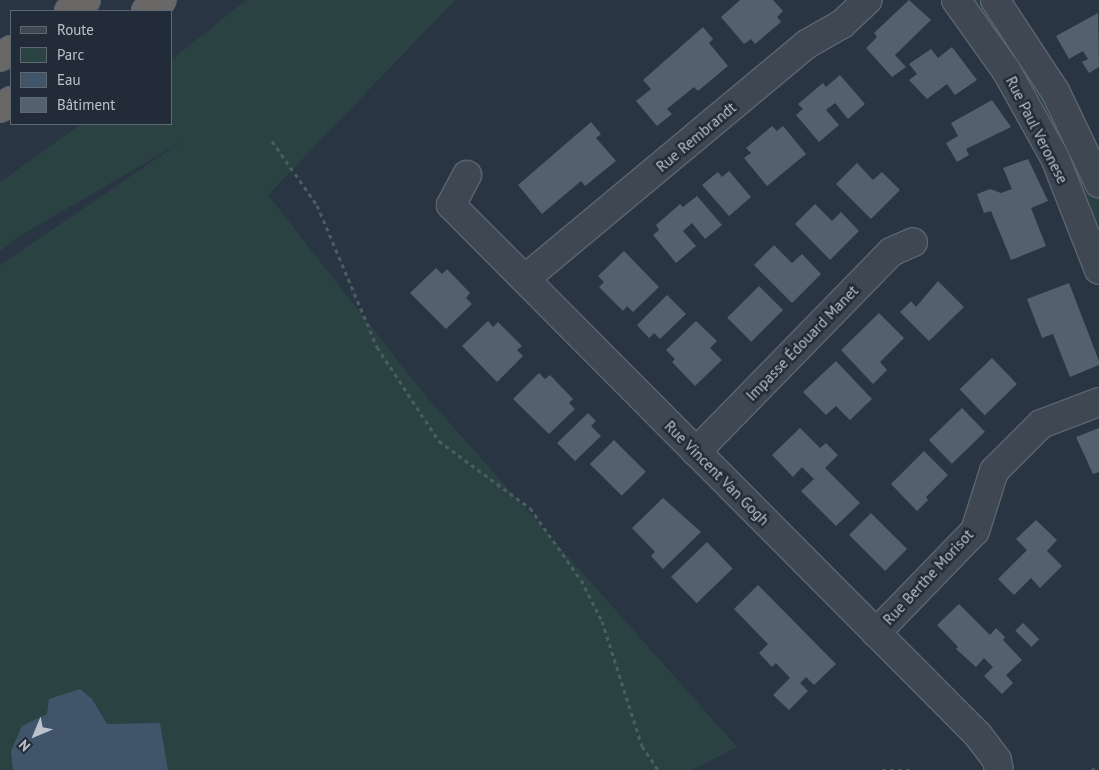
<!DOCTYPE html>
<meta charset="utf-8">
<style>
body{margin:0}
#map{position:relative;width:1099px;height:770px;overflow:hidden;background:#293542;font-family:"PT Sans",sans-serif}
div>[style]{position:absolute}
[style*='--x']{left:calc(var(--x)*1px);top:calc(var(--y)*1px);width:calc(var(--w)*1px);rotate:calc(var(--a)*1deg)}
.green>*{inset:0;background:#2b4243}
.water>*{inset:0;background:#40546a}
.building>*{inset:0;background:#55606f;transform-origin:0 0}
.path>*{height:3px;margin-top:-1.5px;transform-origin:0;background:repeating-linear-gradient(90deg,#4a5e60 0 4px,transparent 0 8px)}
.roads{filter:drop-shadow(1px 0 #5c656f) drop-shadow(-1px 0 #5c656f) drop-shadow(0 1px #5c656f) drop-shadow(0 -1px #5c656f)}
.minor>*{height:28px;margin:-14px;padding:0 14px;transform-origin:14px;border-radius:14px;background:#3e4752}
.trunk>*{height:28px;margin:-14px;padding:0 14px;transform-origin:14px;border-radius:14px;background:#6a6866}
span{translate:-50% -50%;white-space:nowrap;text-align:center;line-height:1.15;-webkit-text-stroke:5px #222c38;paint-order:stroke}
.street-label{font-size:15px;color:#bbc2cc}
.legend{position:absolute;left:10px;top:10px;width:162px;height:115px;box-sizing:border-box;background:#222c38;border:1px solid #5f6873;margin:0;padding:6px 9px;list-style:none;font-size:15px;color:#bbc2cc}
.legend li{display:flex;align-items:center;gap:10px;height:25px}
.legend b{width:25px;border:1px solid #5f6873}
.north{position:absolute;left:10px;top:710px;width:50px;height:50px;-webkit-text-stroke:4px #222c38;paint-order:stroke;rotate:225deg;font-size:14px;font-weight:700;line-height:20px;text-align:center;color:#bbc2cc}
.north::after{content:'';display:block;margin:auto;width:18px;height:22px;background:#bbc2cc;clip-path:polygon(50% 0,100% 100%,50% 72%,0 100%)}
</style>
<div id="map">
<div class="green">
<div style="clip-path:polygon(246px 0,455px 0,268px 195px,424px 394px,737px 747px,692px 770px,0 770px,0 265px,181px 142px,18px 237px,0 251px,0 182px,81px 124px,171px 124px,171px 60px)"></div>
<div style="clip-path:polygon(964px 0,986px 0,1074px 140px,1099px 201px,1099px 247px)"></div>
</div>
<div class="water">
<div style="clip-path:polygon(80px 689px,92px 699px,107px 724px,160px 723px,168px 770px,13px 770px,11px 751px,22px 726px,47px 714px,49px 699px)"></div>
</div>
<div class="building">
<div style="clip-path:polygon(740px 0,773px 0,783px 11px,777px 17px,781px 22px,755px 44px,751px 39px,744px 44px,721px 17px)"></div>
<div style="clip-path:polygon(909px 0,931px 20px,895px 55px,906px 67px,892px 77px,866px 48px,877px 37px,874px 33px)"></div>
<div style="clip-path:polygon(1098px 13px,1099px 67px,1089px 73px,1082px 62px,1088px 59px,1083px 51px,1069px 59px,1056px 36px)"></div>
<div style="clip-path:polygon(703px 27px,713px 39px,709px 43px,728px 66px,698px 91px,694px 87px,667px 109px,672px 114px,657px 126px,636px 101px,651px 89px,643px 80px)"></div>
<div style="clip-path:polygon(952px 47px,977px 80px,955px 95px,947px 84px,927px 99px,909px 80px,917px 74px,909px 64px,931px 49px,938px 58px)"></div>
<div style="clip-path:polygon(840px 75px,865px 104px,848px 119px,835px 103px,826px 110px,839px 125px,819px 142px,796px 115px,803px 109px,798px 104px,823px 83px,826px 87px)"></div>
<div style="clip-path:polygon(992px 100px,1011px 127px,966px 149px,969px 155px,957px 162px,946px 143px,958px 136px,951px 123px)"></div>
<div style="clip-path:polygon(591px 122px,601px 134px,596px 138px,616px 161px,585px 186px,581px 181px,542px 214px,518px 185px)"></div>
<div style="clip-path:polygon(772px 126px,777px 131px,783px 126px,806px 154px,767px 186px,744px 158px,751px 153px,746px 148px)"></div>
<div style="clip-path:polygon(1028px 159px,1048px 201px,1031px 208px,1046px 246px,1011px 260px,991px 211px,984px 213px,977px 194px,990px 189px,1001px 193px,1012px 189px,1003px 168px)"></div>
<div style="clip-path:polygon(857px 163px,873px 180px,882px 172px,900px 190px,871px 219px,836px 184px)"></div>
<div style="clip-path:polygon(729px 171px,751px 197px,729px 216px,702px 185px,718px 172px,722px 177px)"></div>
<div style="clip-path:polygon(697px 196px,722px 225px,705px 239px,692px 223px,683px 231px,696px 246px,676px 263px,653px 235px,659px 230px,656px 225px,680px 204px,683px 207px)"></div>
<div style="clip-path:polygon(815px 204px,832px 221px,841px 212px,859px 231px,830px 260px,795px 224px)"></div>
<div style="clip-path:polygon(774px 245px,792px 263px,802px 254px,821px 274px,792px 303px,754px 265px)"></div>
<div style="clip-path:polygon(624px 251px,659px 287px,633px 312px,627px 306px,623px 311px,599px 287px,604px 282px,598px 276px)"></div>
<div style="clip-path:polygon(436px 268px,442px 274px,447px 269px,470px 293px,466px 298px,472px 304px,446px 329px,410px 293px)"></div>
<div style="clip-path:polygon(938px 281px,964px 307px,929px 341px,900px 312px,911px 301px,916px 307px)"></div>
<div style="clip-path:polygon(1069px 283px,1099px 361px,1099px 365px,1070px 377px,1053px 334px,1042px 338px,1027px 299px)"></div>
<div style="left:759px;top:286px;width:34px;height:45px;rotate:45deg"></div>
<div style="clip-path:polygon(667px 295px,686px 314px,660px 339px,654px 333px,649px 338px,637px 325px)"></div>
<div style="clip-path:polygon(879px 313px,904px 338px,880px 362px,887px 370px,873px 384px,841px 350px)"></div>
<div style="clip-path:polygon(488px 321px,493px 327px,498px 322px,522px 346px,517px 350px,523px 356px,497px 382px,462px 346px)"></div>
<div style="clip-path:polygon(696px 321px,717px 341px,710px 348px,722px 360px,695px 386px,672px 362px,675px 359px,666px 350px)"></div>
<div style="left:992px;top:358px;width:36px;height:45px;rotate:46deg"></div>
<div style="clip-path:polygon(836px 361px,872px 399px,850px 420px,836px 406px,826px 415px,803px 392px)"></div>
<div style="clip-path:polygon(539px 373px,545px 379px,550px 375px,573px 399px,569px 403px,575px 409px,549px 434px,513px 399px)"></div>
<div style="left:962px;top:408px;width:33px;height:46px;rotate:46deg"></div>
<div style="clip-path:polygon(588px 413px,596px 421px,591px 426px,601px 436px,575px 461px,557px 443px)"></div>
<div style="clip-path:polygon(800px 428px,820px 448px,826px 443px,838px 455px,825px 468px,860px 503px,836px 526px,801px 491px,814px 479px,802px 467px,793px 477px,772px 455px)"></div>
<div style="clip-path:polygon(1099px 428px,1099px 472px,1093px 474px,1076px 437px)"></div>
<div style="left:614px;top:440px;width:45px;height:34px;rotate:45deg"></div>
<div style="clip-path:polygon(924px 451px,948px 475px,926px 497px,928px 500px,917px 511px,891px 484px)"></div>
<div style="clip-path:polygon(663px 498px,701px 532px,663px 569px,651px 556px,655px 552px,632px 528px)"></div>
<div style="left:871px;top:513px;width:51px;height:31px;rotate:45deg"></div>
<div style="clip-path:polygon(1036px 520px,1057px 540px,1047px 551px,1062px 566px,1040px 588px,1031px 578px,1014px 595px,998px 579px,1027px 550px,1016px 539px)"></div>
<div style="left:707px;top:542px;width:37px;height:50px;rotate:46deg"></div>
<div style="clip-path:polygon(758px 585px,836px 664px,814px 685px,806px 677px,800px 683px,808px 691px,789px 710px,773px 695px,790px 678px,776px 663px,772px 667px,759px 653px,768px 644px,734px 609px)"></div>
<div style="clip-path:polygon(959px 604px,990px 635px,996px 628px,1005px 637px,1003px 640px,1022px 660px,1006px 675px,1013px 683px,1002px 694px,984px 676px,993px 667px,984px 658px,976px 667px,956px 649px,958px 647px,937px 625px)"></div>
<div style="left:1023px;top:623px;width:23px;height:11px;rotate:45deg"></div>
</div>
<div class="path">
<div style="--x:272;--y:141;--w:78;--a:54.9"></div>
<div style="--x:317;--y:205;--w:154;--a:67.1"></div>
<div style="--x:377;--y:347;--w:113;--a:56.6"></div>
<div style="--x:439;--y:441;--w:113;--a:36.4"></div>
<div style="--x:530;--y:508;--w:88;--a:54.7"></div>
<div style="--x:581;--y:580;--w:46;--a:62.9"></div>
<div style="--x:602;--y:621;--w:131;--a:72.3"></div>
<div style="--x:642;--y:746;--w:29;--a:56"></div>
<div style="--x:882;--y:770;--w:28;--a:0"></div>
<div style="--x:1091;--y:770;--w:8;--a:-14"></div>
</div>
<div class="roads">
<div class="minor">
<div style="--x:956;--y:0;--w:86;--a:54.5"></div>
<div style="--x:1006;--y:70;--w:101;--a:60.9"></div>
<div style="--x:1055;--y:158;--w:120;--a:68.6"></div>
<div style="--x:995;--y:0;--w:111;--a:56.7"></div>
<div style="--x:1056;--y:93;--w:100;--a:64.5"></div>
<div style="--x:467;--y:175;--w:34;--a:118"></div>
<div style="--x:451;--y:205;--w:747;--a:45.16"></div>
<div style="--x:978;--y:735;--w:31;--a:53"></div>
<div style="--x:997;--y:760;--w:10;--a:79"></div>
<div style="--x:526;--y:278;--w:366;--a:-39.8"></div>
<div style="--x:807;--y:44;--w:40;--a:-29.7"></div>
<div style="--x:842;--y:24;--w:35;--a:-43"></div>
<div style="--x:696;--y:452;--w:279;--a:-45.7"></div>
<div style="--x:891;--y:252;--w:24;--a:-24"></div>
<div style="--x:876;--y:633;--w:142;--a:-45.9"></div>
<div style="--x:975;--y:531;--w:63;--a:-72.4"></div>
<div style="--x:994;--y:471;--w:66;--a:-45"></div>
<div style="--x:1041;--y:424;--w:62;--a:-20.8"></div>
</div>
<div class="trunk">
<div style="--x:69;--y:11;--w:20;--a:-33"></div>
<div style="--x:146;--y:11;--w:19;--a:-35"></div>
<div style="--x:0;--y:57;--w:13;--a:-32"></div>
<div style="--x:0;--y:108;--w:13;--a:-32"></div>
</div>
</div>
<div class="street-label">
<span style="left:1037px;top:130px;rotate:63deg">Rue Paul Veronese</span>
<span style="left:696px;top:137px;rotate:-40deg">Rue Rembrandt</span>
<span style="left:802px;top:343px;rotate:-46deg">Impasse Édouard Manet</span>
<span style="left:717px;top:473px;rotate:45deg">Rue Vincent Van Gogh</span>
<span style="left:928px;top:577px;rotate:-47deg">Rue Berthe Morisot</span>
</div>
<ul class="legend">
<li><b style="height:6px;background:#3e4752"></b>Route</li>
<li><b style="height:14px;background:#2b4243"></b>Parc</li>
<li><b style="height:14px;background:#40546a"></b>Eau</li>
<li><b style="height:14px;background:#55606f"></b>Bâtiment</li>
</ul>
<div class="north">N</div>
</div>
